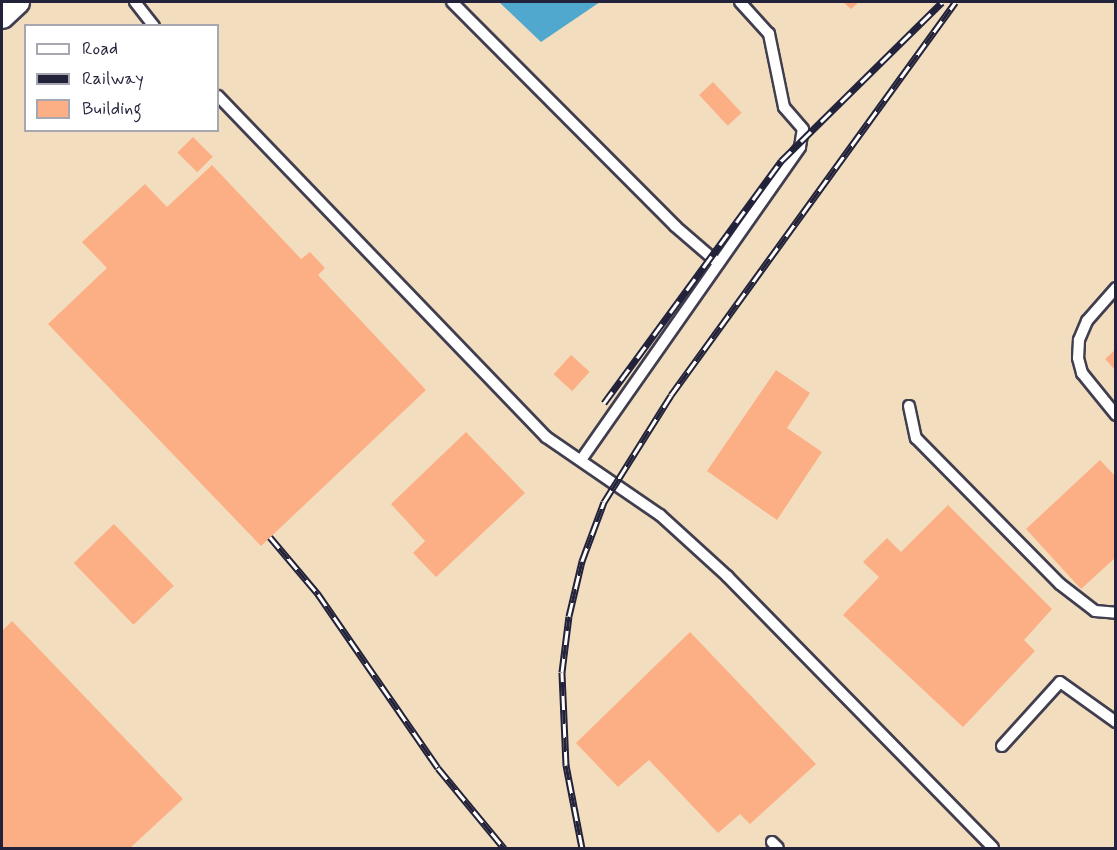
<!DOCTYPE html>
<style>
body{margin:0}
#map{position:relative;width:1117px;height:850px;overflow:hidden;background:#f2debf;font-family:Mynerve,sans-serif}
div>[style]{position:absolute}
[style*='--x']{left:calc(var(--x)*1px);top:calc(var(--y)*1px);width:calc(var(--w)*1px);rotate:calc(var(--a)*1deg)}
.water>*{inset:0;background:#51a8ce}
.building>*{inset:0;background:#fcae85;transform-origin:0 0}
.roads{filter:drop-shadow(2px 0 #413e4f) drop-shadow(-2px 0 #413e4f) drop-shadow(0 2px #413e4f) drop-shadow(0 -2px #413e4f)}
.service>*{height:10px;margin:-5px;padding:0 5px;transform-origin:5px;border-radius:5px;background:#fff}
.minor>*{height:21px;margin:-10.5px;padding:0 10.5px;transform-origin:10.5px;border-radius:10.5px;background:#fff}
.rail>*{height:7px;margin-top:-3.5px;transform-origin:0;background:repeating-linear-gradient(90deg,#fff 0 14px,#22223b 0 28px);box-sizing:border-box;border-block:2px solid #22223b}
span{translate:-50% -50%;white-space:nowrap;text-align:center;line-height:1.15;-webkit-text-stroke:4.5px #fff;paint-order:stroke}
.frame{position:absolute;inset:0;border:3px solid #22223b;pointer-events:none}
.legend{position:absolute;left:24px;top:24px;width:195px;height:108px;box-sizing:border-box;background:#fff;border:2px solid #a7a7b1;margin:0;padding:8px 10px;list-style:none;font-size:18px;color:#22223b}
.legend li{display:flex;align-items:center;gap:12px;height:30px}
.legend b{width:30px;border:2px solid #a7a7b1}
</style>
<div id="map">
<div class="water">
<div style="clip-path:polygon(499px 2px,600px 2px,541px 42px)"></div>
</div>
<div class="building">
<div style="clip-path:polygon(843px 2px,859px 2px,851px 9px)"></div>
<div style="left:713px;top:82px;width:42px;height:19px;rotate:47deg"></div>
<div style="left:193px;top:137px;width:28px;height:22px;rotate:45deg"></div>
<div style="clip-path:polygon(212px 165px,301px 259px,310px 252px,325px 268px,318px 275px,426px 390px,261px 546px,48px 324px,107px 268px,82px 242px,145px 184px,167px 207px)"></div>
<div style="clip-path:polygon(1116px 349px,1116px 371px,1105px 359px)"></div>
<div style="left:571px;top:355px;width:25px;height:26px;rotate:42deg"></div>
<div style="clip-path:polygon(776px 370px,810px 393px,787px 428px,822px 452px,777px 520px,707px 471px)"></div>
<div style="clip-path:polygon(466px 432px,525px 493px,436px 577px,413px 553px,425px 541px,391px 504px)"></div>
<div style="clip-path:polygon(1100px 460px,1116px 477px,1116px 557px,1081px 589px,1026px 529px)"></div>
<div style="clip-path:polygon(948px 505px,1052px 609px,1024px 640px,1035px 651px,963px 727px,843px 615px,879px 577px,863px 562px,887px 538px,901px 552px)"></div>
<div style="left:114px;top:524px;width:86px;height:56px;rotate:46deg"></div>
<div style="clip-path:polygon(12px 621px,183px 799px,130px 848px,2px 848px,2px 631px)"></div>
<div style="clip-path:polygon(690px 632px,816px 764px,750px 824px,740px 814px,718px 833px,649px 760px,618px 787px,576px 743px)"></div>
</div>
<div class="roads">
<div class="service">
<div style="--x:135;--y:2;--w:31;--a:52"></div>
<div style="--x:452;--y:2;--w:316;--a:45.1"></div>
<div style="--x:675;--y:226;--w:57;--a:40.7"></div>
<div style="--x:218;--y:96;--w:473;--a:46.1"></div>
<div style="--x:546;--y:437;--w:138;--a:34.4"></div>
<div style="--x:660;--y:515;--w:91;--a:42.3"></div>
<div style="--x:727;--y:576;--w:380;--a:45.6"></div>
<div style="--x:1116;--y:288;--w:44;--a:131.3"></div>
<div style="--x:1087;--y:321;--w:21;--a:113"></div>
<div style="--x:1079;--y:340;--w:18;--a:93"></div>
<div style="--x:1078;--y:358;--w:16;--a:75"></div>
<div style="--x:1082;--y:373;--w:54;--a:51"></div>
<div style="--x:909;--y:406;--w:33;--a:78"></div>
<div style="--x:916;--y:438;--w:205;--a:45.4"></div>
<div style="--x:1060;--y:584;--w:44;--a:37.6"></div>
<div style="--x:1095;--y:611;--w:21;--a:5"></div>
<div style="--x:581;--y:460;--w:382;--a:-55"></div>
<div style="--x:800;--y:147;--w:18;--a:-81"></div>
<div style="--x:803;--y:129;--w:29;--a:-131"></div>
<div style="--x:784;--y:107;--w:75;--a:-101.6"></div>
<div style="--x:769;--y:34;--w:43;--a:-132.2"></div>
<div style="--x:1002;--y:746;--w:86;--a:-47.8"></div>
<div style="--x:1060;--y:682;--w:69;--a:35.5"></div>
<div style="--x:772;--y:842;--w:8;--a:45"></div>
</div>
<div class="minor">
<div style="--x:2;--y:17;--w:22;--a:-43"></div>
</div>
</div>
<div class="rail">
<div style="--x:604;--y:403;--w:300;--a:-53.8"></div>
<div style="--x:781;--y:161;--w:226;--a:-44.6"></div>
<div style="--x:270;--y:537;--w:75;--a:49.9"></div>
<div style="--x:318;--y:594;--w:211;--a:55.4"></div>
<div style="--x:438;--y:768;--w:104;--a:50.5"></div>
<div style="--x:582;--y:848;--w:85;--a:-100.9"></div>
<div style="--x:566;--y:765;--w:93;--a:-92.5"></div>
<div style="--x:562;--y:672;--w:56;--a:-82.9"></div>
<div style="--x:569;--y:616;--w:57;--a:-76.7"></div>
<div style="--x:582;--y:561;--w:63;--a:-69.6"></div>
<div style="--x:604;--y:502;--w:126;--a:-57.9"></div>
<div style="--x:671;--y:395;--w:485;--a:-54.1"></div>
</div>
<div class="frame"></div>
<ul class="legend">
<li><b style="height:8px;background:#fff"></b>Road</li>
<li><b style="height:8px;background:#22223b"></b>Railway</li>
<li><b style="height:16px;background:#fcae85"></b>Building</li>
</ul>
</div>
